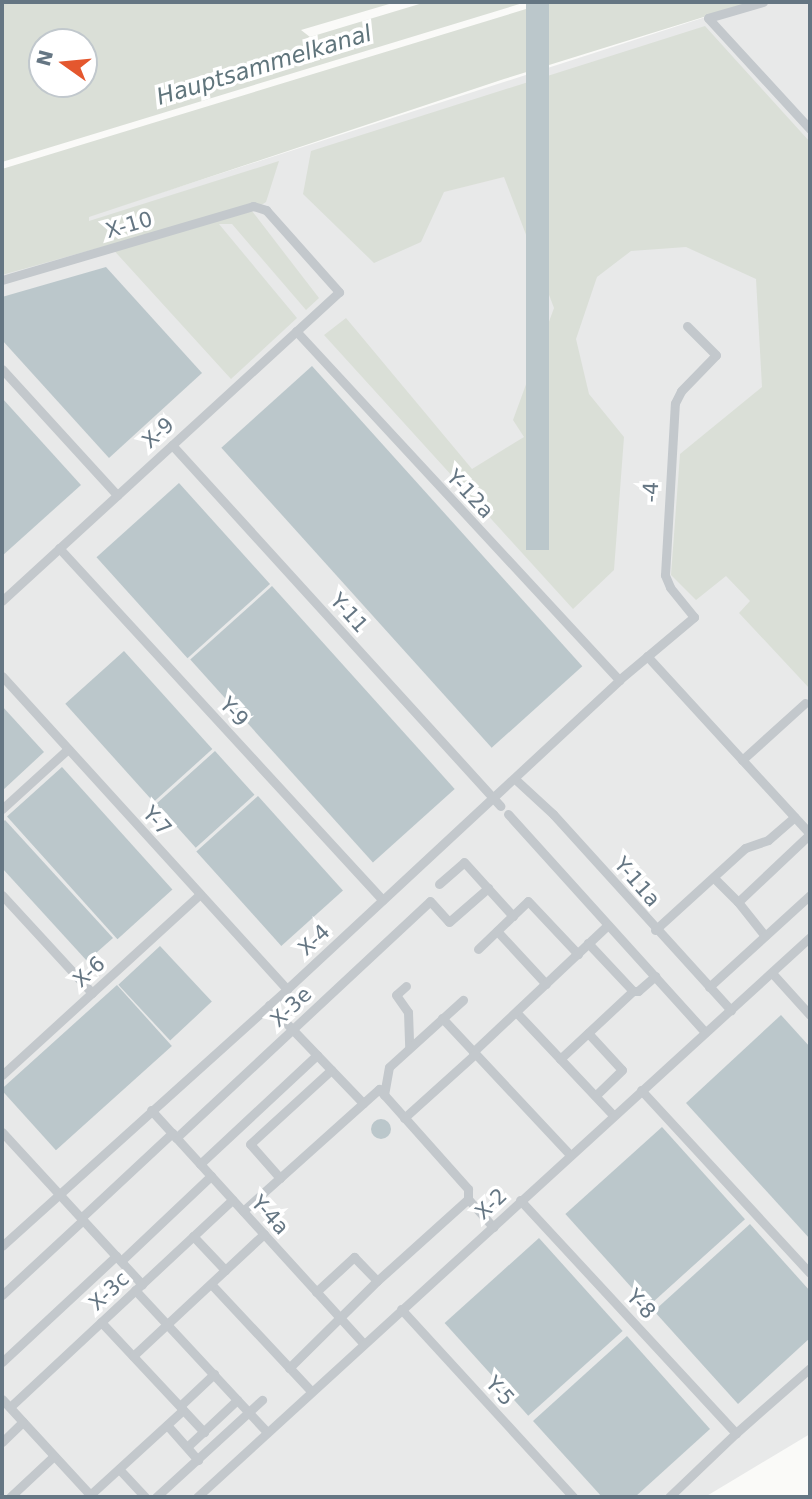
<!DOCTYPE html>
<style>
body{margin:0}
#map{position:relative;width:812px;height:1499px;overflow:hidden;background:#fafaf8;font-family:"DejaVu Sans",sans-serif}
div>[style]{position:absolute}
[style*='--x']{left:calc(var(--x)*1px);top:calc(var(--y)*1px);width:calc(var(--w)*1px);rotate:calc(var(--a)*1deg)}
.built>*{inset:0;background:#e8e9e9}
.green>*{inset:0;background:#dadfd7}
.water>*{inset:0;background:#bbc7cb;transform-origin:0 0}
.round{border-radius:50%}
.minor>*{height:9px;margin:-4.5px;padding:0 4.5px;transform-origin:4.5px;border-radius:4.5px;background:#c3c8cc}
span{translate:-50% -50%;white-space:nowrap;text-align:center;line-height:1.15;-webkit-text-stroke:7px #fff;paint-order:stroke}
.street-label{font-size:21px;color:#657683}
.water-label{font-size:23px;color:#60757c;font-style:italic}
.frame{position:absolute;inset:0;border:4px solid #657683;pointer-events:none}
.north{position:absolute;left:28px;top:28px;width:70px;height:70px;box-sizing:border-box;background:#fff;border:2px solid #c1c8cd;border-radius:50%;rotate:285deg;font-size:19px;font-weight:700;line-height:28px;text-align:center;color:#657683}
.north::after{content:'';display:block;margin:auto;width:24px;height:32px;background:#e4572e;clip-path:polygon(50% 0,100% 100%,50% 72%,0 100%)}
</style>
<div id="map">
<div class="built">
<div style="clip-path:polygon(752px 2px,810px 2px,810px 1434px,705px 1497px,2px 1497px,2px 244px)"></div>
</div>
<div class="green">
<div style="clip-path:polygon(evenodd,2px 2px,396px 2px,301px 30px,310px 37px,426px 2px,526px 2px,2px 162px,2px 2px,42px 42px,84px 42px,84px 84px,42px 84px,42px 42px)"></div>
<div style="clip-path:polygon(549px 2px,752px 2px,504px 79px,89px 217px,89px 221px,279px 161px,266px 202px,252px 211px,319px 298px,306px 310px,232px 224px,219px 224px,297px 318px,231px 379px,109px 245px,2px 275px,2px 169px)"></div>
<div style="clip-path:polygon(705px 26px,810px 142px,810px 689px,739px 613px,750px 601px,726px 576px,696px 600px,671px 575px,680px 454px,762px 387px,756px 279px,686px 247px,631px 251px,597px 277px,576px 339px,589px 394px,624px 437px,614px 570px,573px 609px,324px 335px,346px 318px,472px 469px,524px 437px,513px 420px,554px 308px,504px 177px,444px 192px,421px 242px,374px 263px,303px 194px,311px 151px)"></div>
</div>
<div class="water">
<div style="left:526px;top:2px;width:23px;height:548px"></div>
<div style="clip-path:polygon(106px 267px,202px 373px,109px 458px,2px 340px,2px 297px)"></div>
<div style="left:312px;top:366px;width:404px;height:122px;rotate:48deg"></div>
<div style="clip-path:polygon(2px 398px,81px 485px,2px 556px)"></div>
<div style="left:179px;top:483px;width:136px;height:111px;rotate:48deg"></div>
<div style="left:272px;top:586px;width:273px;height:110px;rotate:48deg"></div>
<div style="left:124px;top:651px;width:132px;height:79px;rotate:48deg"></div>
<div style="clip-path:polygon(2px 706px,44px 752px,2px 791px)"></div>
<div style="left:215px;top:751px;width:59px;height:79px;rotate:48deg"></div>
<div style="left:62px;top:767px;width:165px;height:74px;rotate:48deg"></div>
<div style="left:258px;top:796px;width:127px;height:83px;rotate:48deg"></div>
<div style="clip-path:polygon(5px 820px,113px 938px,87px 961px,2px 868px,2px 823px)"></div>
<div style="left:160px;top:946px;width:76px;height:57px;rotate:47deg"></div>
<div style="left:117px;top:985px;width:82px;height:156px;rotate:48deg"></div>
<div style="clip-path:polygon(781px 1015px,810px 1047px,810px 1239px,686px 1103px)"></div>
<div class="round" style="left:371px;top:1119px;width:20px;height:20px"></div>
<div style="left:662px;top:1127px;width:124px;height:130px;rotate:48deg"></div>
<div style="clip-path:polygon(750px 1224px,810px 1291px,810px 1338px,738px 1404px,654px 1311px)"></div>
<div style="left:539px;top:1238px;width:125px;height:127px;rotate:48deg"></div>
<div style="clip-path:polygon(627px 1336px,710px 1429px,635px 1497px,602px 1497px,533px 1421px)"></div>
</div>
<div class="minor">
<div style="--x:763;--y:2;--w:57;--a:163.8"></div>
<div style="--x:708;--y:18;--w:151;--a:47.4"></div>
<div style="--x:2;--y:280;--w:262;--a:-16.4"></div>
<div style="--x:253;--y:206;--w:14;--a:17"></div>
<div style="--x:266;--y:210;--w:110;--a:48.3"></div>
<div style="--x:339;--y:292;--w:457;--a:137.5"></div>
<div style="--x:296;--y:331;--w:476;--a:47.2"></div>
<div style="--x:2;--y:369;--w:171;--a:47.6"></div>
<div style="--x:172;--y:445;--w:488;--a:47.7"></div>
<div style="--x:59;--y:548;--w:478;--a:47.4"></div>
<div style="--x:647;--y:656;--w:241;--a:47.5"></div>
<div style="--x:2;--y:676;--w:423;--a:47.7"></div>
<div style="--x:742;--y:760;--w:85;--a:-42.1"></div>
<div style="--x:515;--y:779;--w:52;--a:42.6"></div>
<div style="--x:553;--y:814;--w:265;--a:47.8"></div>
<div style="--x:2;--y:809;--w:89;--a:-42.3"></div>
<div style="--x:508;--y:814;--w:294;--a:47.9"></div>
<div style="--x:714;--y:878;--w:34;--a:45"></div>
<div style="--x:738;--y:902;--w:99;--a:-43.4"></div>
<div style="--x:439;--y:884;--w:33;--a:-41"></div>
<div style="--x:464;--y:862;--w:73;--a:47.8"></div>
<div style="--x:2;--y:895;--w:133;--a:47.4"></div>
<div style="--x:738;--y:902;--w:43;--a:51.5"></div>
<div style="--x:655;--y:930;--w:122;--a:-42.3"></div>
<div style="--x:745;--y:848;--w:24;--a:-19"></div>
<div style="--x:768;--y:840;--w:35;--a:-41"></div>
<div style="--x:497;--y:931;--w:72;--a:47.2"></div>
<div style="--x:478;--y:949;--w:69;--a:-43.8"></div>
<div style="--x:528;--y:901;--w:73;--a:46.7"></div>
<div style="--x:772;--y:973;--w:57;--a:47.9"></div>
<div style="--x:406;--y:986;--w:13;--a:138"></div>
<div style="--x:396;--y:995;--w:21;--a:55"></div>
<div style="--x:408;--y:1012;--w:35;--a:88"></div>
<div style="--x:709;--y:987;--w:137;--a:-42.3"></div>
<div style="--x:633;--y:991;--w:5;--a:0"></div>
<div style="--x:638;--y:991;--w:23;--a:-41"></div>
<div style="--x:269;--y:1005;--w:136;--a:46.2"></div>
<div style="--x:516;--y:1012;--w:141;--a:46.7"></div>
<div style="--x:442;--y:1018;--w:187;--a:46.9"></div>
<div style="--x:588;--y:1033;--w:50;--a:47.4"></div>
<div style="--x:622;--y:1070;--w:37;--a:136"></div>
<div style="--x:473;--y:1052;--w:185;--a:-43.3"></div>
<div style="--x:560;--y:1059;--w:100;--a:-43"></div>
<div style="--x:633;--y:991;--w:66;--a:-133.2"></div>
<div style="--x:2;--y:1075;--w:268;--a:-42.4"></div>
<div style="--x:641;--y:1090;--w:249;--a:47.3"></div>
<div style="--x:384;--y:1095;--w:28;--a:-80"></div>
<div style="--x:389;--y:1067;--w:100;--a:-42.2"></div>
<div style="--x:151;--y:1110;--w:315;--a:47.7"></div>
<div style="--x:404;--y:1118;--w:96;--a:-42"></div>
<div style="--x:2;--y:1132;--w:207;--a:47.4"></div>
<div style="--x:176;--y:1138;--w:347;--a:-43"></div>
<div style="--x:430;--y:901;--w:28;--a:48"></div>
<div style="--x:449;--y:922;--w:52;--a:-41.1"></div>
<div style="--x:200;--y:1164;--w:160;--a:-43"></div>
<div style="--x:280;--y:1178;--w:45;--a:-131.4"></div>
<div style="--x:250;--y:1144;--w:110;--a:-42.4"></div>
<div style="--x:520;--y:1200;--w:318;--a:47.2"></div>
<div style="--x:243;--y:1211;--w:183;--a:-41.9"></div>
<div style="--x:379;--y:1089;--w:134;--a:48.3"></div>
<div style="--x:468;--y:1189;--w:10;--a:90"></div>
<div style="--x:468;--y:1199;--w:38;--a:48"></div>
<div style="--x:81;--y:1218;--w:125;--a:-43"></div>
<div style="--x:193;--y:1236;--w:47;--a:46.7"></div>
<div style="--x:2;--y:1246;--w:384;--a:-42"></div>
<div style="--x:287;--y:989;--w:454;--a:-42.9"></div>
<div style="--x:619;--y:680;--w:98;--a:-40"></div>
<div style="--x:694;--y:617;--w:38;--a:-129"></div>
<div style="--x:670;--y:587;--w:13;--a:-113"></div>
<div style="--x:665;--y:575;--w:172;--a:-86.7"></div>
<div style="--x:675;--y:403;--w:13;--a:-63"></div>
<div style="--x:681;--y:391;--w:50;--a:-45.8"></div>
<div style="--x:716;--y:355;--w:41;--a:-135"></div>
<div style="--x:121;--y:1261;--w:124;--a:-43.4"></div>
<div style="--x:211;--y:1284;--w:146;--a:46.9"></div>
<div style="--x:135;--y:1290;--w:194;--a:47.1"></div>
<div style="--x:316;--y:1292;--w:52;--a:-42.6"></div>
<div style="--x:354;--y:1257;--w:33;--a:46"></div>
<div style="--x:2;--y:1295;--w:110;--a:-42.8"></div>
<div style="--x:401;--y:1309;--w:255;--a:47.5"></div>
<div style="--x:101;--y:1322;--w:151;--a:46.9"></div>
<div style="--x:133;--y:1356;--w:179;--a:-43"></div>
<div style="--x:2;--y:1362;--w:156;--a:-42.9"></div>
<div style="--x:289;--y:1368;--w:124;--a:-44.7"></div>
<div style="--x:377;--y:1281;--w:122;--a:-42"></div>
<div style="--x:2;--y:1399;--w:133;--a:47.4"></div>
<div style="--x:180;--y:1406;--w:47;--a:-43.3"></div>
<div style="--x:10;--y:1407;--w:304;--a:-43"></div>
<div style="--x:167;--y:1425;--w:47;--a:48.5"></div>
<div style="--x:2;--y:1442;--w:29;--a:-44"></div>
<div style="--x:187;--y:1447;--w:69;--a:-43.2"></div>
<div style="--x:119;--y:1469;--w:38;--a:47"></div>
<div style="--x:90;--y:1495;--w:126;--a:-42.4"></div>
<div style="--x:10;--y:1497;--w:60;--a:-43"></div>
<div style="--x:156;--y:1497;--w:144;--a:-42.5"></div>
<div style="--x:197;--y:1497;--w:830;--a:-42.41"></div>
<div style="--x:669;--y:1497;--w:93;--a:-43.7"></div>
<div style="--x:736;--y:1433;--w:98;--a:-41.3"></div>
</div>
<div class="street-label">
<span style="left:129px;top:225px;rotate:-16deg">X-10</span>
<span style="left:158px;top:433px;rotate:-42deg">X-9</span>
<span style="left:651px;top:492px;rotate:-88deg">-4</span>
<span style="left:470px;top:494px;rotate:47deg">Y-12a</span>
<span style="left:349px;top:613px;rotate:48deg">Y-11</span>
<span style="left:234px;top:712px;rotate:48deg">Y-9</span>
<span style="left:157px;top:821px;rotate:48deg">Y-7</span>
<span style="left:637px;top:882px;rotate:49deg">Y-11a</span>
<span style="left:314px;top:940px;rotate:-43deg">X-4</span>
<span style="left:89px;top:972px;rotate:-42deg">X-6</span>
<span style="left:291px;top:1007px;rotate:-43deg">X-3e</span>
<span style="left:491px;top:1204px;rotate:-43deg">X-2</span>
<span style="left:270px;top:1215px;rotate:48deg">Y-4a</span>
<span style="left:109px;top:1291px;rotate:-43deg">X-3c</span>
<span style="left:641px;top:1304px;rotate:47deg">Y-8</span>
<span style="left:500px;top:1391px;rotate:48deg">Y-5</span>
</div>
<div class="water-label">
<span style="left:264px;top:65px;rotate:-17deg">Hauptsammelkanal</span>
</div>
<div class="frame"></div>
<div class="north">N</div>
</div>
